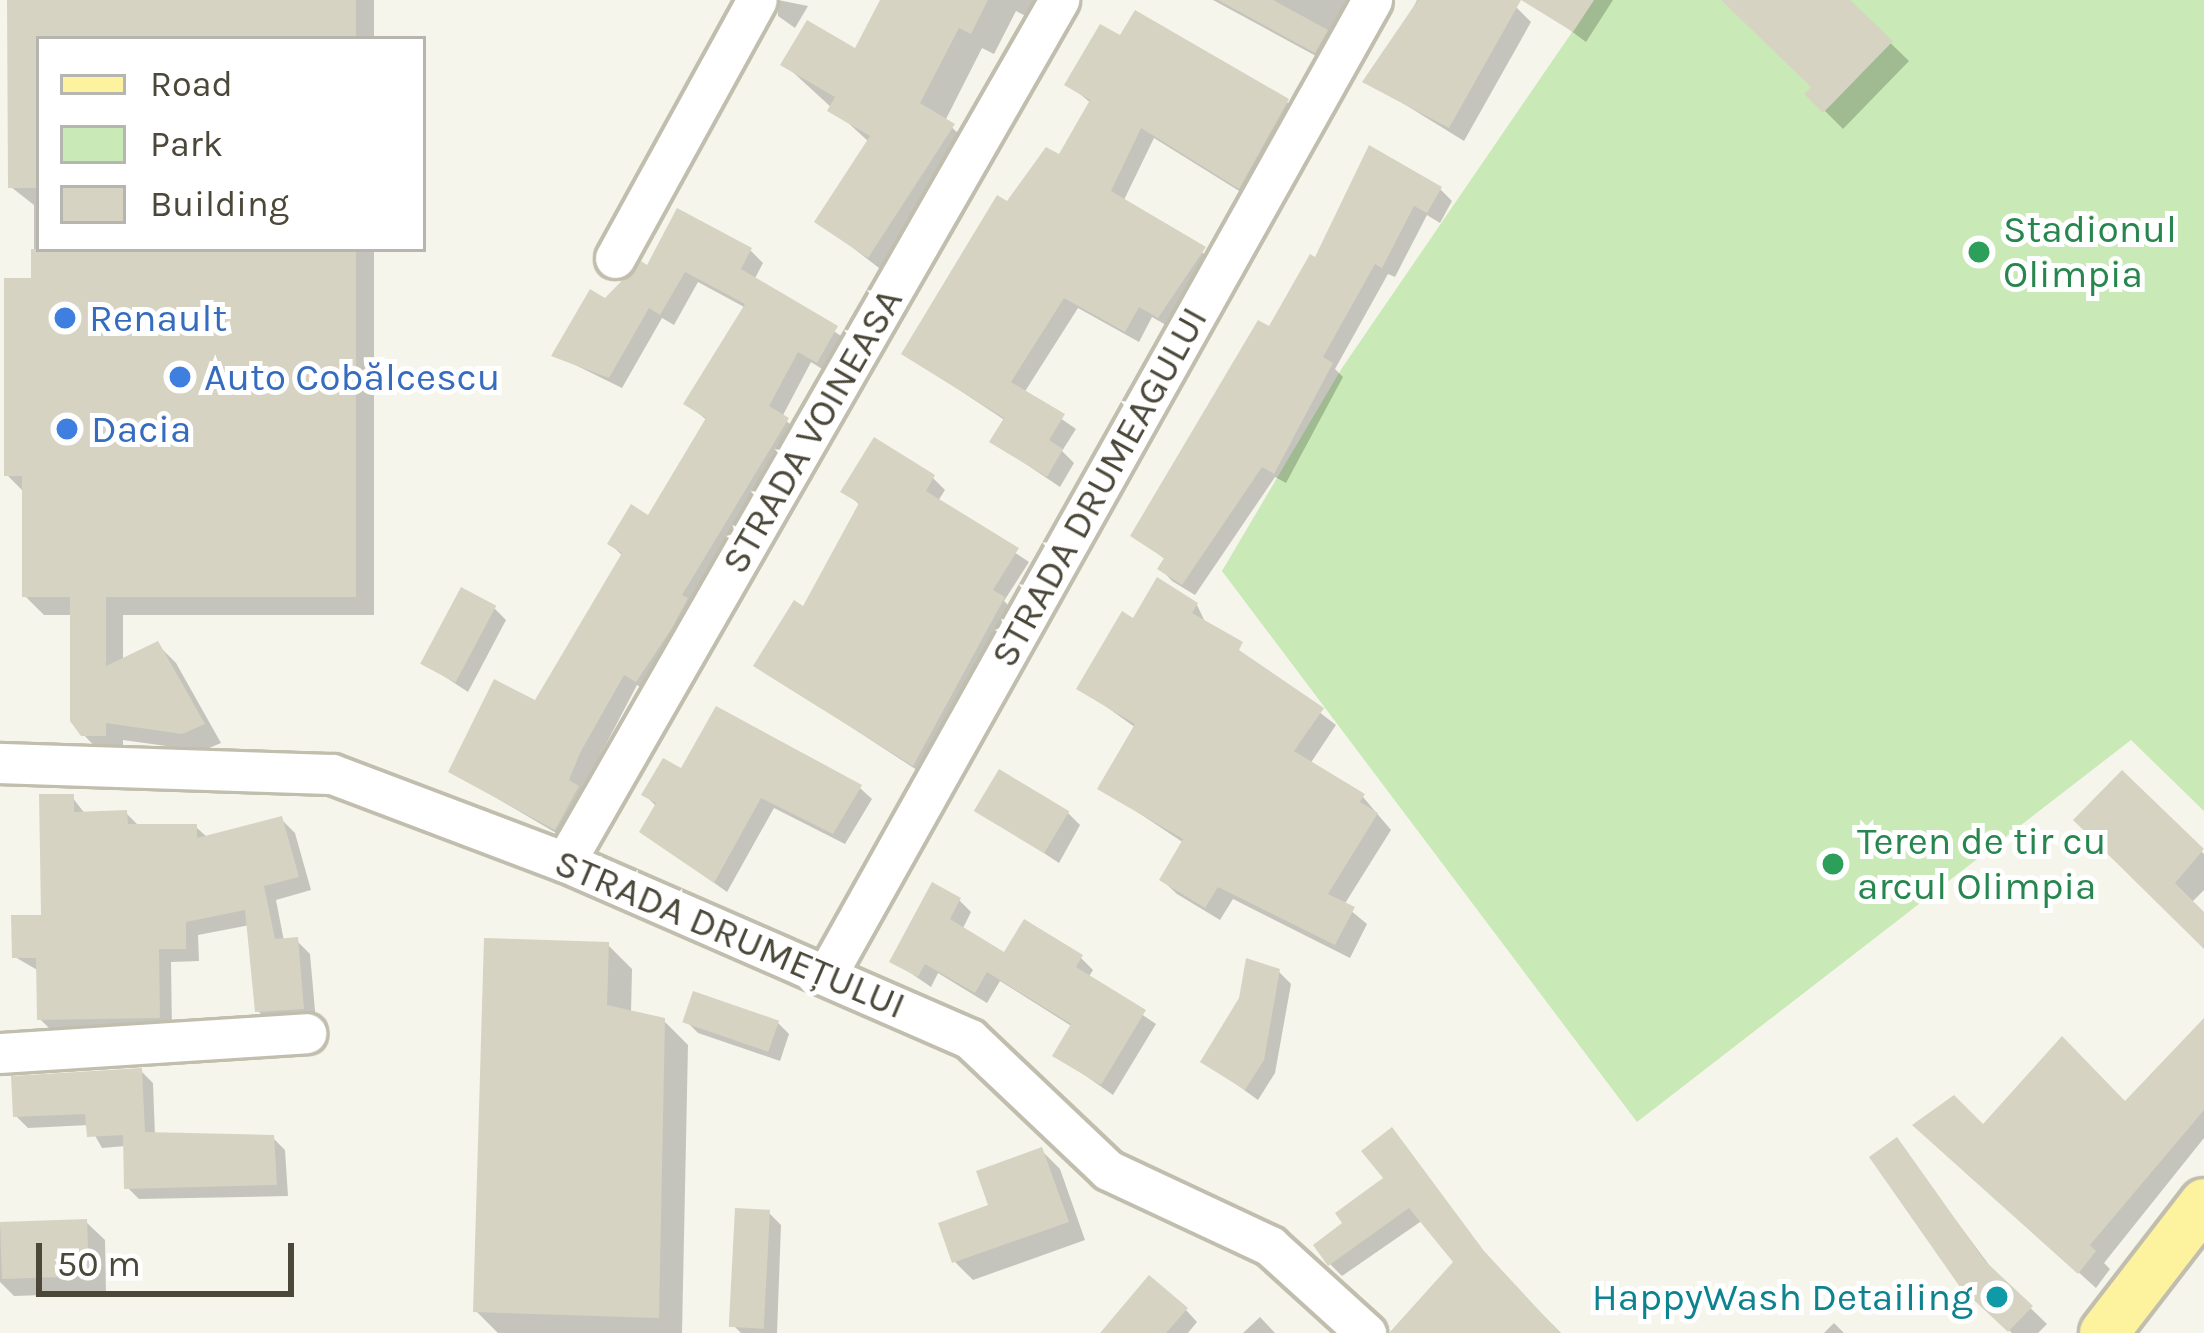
<!DOCTYPE html>
<meta charset="utf-8">
<style>
body{margin:0}
#map{position:relative;width:2204px;height:1333px;overflow:hidden;background:#f6f5ec;font-family:Karla,sans-serif}
div>[style]{position:absolute}
[style*='--x']{left:calc(var(--x)*1px);top:calc(var(--y)*1px);width:calc(var(--w)*1px);rotate:calc(var(--a)*1deg)}
.green>*{inset:0;background:#c9e9b6}
.shadow>*{inset:0;background:#0003}
.building>*{inset:0;background:#d7d3c2;transform-origin:0 0}
.roads{filter:drop-shadow(3px 0 #c1beae) drop-shadow(-3px 0 #c1beae) drop-shadow(0 3px #c1beae) drop-shadow(0 -3px #c1beae)}
.minor>*{height:39px;margin:-19.5px;padding:0 19.5px;transform-origin:19.5px;border-radius:19.5px;background:#fff}
.major>*{height:48px;margin:-24px;padding:0 24px;transform-origin:24px;border-radius:24px;background:#fdf29e}
.dots>*{width:33px;height:33px;translate:-50% -50%;box-sizing:border-box;border:6px solid #fff;border-radius:50%}
span{translate:-50% -50%;white-space:nowrap;text-align:center;line-height:1.15;-webkit-text-stroke:10px #fff;paint-order:stroke}
.leisure-label{font-size:39px;color:#27864d}
.left{translate:0 -50%;text-align:left}
.shop-label{font-size:39px;color:#366cbe}
.street-label{font-size:39px;color:#4b4739}
.culture-label{font-size:39px;color:#0d838f}
.right{translate:-100% -50%;text-align:right}
.legend{position:absolute;left:36px;top:36px;width:390px;height:216px;box-sizing:border-box;background:#fff;border:3px solid #b7b5b0;margin:0;padding:15px 21px;list-style:none;font-size:36px;color:#4b4739}
.legend li{display:flex;align-items:center;gap:24px;height:60px}
.legend b{width:60px;border:3px solid #b7b5b0}
.scale{position:absolute;left:36px;top:1243px;width:258px;height:54px;box-sizing:border-box;border:6px solid #4b4739;border-top:0;padding-left:15px;font-size:36px;line-height:42px;white-space:nowrap;color:#4b4739;-webkit-text-stroke:9px #fff;paint-order:stroke}
</style>
<div id="map">
<div class="green">
<div style="clip-path:polygon(1594px 0,2204px 0,2204px 811px,2131px 740px,1637px 1122px,1222px 571px,1342px 368px)"></div>
</div>
<div class="shadow">
<div style="clip-path:polygon(10px 0,374px 0,374px 39px,39px 39px,39px 249px,374px 249px,374px 615px,123px 615px,123px 661px,157px 644px,176px 663px,221px 743px,202px 751px,123px 740px,123px 754px,102px 754px,83px 734px,73px 615px,44px 615px,25px 596px,25px 493px,7px 475px,34px 281px,34px 205px,11px 187px)"></div>
<div style="clip-path:polygon(778px 0,808px 6px,795px 28px,778px 16px)"></div>
<div style="clip-path:polygon(883px 0,1049px 0,1037px 22px,1016px 11px,994px 54px,982px 48px,945px 121px,975px 149px,892px 278px,818px 221px,869px 142px,784px 64px,856px 52px)"></div>
<div style="clip-path:polygon(1213px 0,1366px 0,1327px 62px)"></div>
<div style="clip-path:polygon(1417px 0,1509px 0,1531px 22px,1464px 141px,1375px 86px)"></div>
<div style="clip-path:polygon(1556px 0,1613px 0,1586px 42px,1547px 13px)"></div>
<div style="clip-path:polygon(1725px 0,1846px 0,1909px 61px,1843px 129px,1808px 94px,1815px 87px)"></div>
<div style="clip-path:polygon(1068px 84px,1287px 102px,1300px 114px,1252px 199px,1154px 138px,1123px 202px,1217px 262px,1171px 328px,1152px 317px,1139px 342px,1078px 308px,1024px 393px,1076px 429px,1062px 451px,1074px 463px,1060px 487px,993px 442px,1006px 421px,905px 354px,1008px 205px,1060px 158px,1092px 104px)"></div>
<div style="clip-path:polygon(1440px 189px,1452px 201px,1440px 223px,1427px 215px,1395px 277px,1388px 274px,1335px 369px,1343px 377px,1286px 483px,1275px 477px,1195px 595px,1172px 581px,1161px 569px,1166px 560px,1134px 535px,1316px 262px)"></div>
<div style="clip-path:polygon(751px 251px,763px 263px,754px 280px,849px 341px,830px 374px,811px 362px,782px 417px,800px 433px,650px 693px,637px 685px,581px 792px,590px 801px,568px 840px,452px 772px,537px 704px,624px 557px,610px 544px,649px 519px,708px 421px,687px 404px,746px 308px,698px 282px,674px 325px,662px 318px,622px 388px,555px 355px,649px 269px)"></div>
<div style="clip-path:polygon(875px 441px,933px 478px,945px 490px,938px 501px,1029px 562px,1004px 601px,1015px 612px,926px 776px,756px 665px,804px 611px,861px 506px,844px 491px)"></div>
<div style="clip-path:polygon(1197px 605px,1207px 626px,1336px 725px,1310px 764px,1363px 797px,1391px 830px,1344px 905px,1367px 924px,1350px 958px,1233px 899px,1220px 920px,1177px 894px,1162px 880px,1184px 843px,1101px 788px,1136px 728px,1080px 688px,1134px 622px)"></div>
<div style="clip-path:polygon(494px 608px,506px 620px,468px 692px,424px 663px)"></div>
<div style="clip-path:polygon(682px 773px,860px 788px,872px 799px,845px 844px,774px 808px,727px 892px,643px 832px,657px 807px,645px 795px)"></div>
<div style="clip-path:polygon(2122px 774px,2204px 854px,2204px 890px,2191px 903px,2204px 916px,2204px 945px)"></div>
<div style="clip-path:polygon(72px 797px,86px 815px,126px 813px,140px 827px,196px 827px,208px 838px,282px 820px,295px 833px,311px 890px,276px 900px,284px 941px,296px 940px,310px 954px,316px 1022px,272px 1025px,258px 1011px,250px 925px,198px 935px,199px 961px,171px 962px,172px 1031px,54px 1033px,40px 1019px,39px 971px,15px 957px,44px 918px)"></div>
<div style="clip-path:polygon(978px 810px,1068px 813px,1080px 825px,1059px 863px)"></div>
<div style="clip-path:polygon(959px 900px,971px 912px,962px 930px,1005px 956px,1081px 958px,1093px 970px,1088px 978px,1156px 1024px,1113px 1095px,1056px 1055px,1073px 1027px,1000px 981px,987px 1003px,938px 973px,931px 987px,893px 961px)"></div>
<div style="clip-path:polygon(608px 945px,632px 969px,631px 1013px,664px 1021px,688px 1045px,682px 1333px,498px 1333px,476px 1311px)"></div>
<div style="clip-path:polygon(1279px 972px,1291px 984px,1275px 1073px,1258px 1100px,1204px 1061px,1242px 999px)"></div>
<div style="clip-path:polygon(686px 1021px,777px 1022px,789px 1034px,780px 1061px,698px 1033px)"></div>
<div style="clip-path:polygon(2204px 1023px,2204px 1138px,2104px 1263px,2110px 1269px,2096px 1288px,1933px 1141px,2125px 1105px)"></div>
<div style="clip-path:polygon(141px 1071px,153px 1083px,155px 1136px,273px 1138px,285px 1150px,288px 1196px,139px 1199px,127px 1187px,126px 1146px,102px 1148px,89px 1125px,28px 1128px,16px 1116px)"></div>
<div style="clip-path:polygon(1897px 1141px,1998px 1277px,2047px 1324px,2038px 1333px,2012px 1333px,1962px 1285px)"></div>
<div style="clip-path:polygon(1042px 1151px,1060px 1169px,1085px 1240px,973px 1280px,954px 1261px)"></div>
<div style="clip-path:polygon(1387px 1179px,1496px 1268px,1561px 1333px,1397px 1333px,1457px 1262px,1423px 1220px,1342px 1276px,1330px 1264px,1346px 1224px)"></div>
<div style="clip-path:polygon(769px 1213px,781px 1225px,777px 1333px,741px 1333px,734px 1326px)"></div>
<div style="clip-path:polygon(86px 1222px,105px 1240px,106px 1293px,14px 1296px,0 1282px,0 1225px)"></div>
<div style="clip-path:polygon(1186px 1310px,1197px 1322px,1188px 1333px,1104px 1333px)"></div>
<div style="clip-path:polygon(1260px 1317px,1275px 1333px,1243px 1333px)"></div>
<div style="clip-path:polygon(1834px 1323px,1844px 1333px,1824px 1333px)"></div>
</div>
<div class="building">
<div style="clip-path:polygon(7px 0,356px 0,356px 39px,39px 39px,39px 188px,8px 188px)"></div>
<div style="clip-path:polygon(880px 0,988px 0,971px 34px,959px 28px,920px 103px,955px 124px,868px 258px,814px 222px,870px 136px,827px 111px,835px 97px,780px 65px,807px 20px,855px 48px)"></div>
<div style="clip-path:polygon(1218px 0,1273px 0,1328px 30px,1315px 53px)"></div>
<div style="clip-path:polygon(1418px 0,1594px 0,1573px 32px,1521px 0,1449px 128px,1362px 82px)"></div>
<div style="clip-path:polygon(1721px 0,1850px 0,1893px 41px,1823px 113px,1804px 94px,1811px 87px)"></div>
<div style="clip-path:polygon(1135px 10px,1289px 99px,1239px 189px,1141px 128px,1111px 191px,1206px 247px,1158px 318px,1139px 307px,1125px 332px,1064px 298px,1011px 382px,1065px 414px,1049px 440px,1063px 449px,1047px 477px,989px 442px,1004px 418px,901px 354px,997px 195px,1007px 201px,1046px 147px,1059px 154px,1090px 100px,1064px 85px,1100px 24px,1120px 35px)"></div>
<div style="clip-path:polygon(1369px 145px,1442px 187px,1427px 213px,1414px 206px,1382px 268px,1375px 264px,1323px 357px,1333px 363px,1274px 474px,1262px 467px,1182px 585px,1157px 569px,1164px 558px,1130px 536px,1258px 320px,1269px 326px,1310px 254px,1315px 257px)"></div>
<div style="clip-path:polygon(677px 208px,752px 248px,741px 269px,838px 326px,817px 363px,798px 352px,769px 406px,789px 418px,682px 595px,688px 598px,672px 628px,636px 682px,624px 675px,580px 753px,569px 780px,579px 786px,555px 830px,448px 772px,494px 679px,535px 700px,622px 553px,607px 544px,631px 504px,648px 515px,706px 418px,683px 404px,745px 304px,685px 272px,660px 315px,649px 308px,609px 378px,551px 356px,590px 289px,605px 298px,641px 261px,647px 265px)"></div>
<div style="clip-path:polygon(31px 249px,356px 249px,356px 597px,106px 597px,106px 666px,158px 641px,205px 724px,182px 734px,106px 723px,106px 736px,81px 736px,70px 721px,70px 597px,22px 597px,22px 476px,4px 476px,4px 278px,31px 278px)"></div>
<div style="clip-path:polygon(874px 437px,935px 475px,926px 491px,1019px 548px,993px 590px,1005px 597px,913px 766px,753px 666px,794px 600px,803px 606px,859px 503px,840px 492px)"></div>
<div style="clip-path:polygon(1157px 577px,1198px 603px,1192px 613px,1243px 642px,1239px 650px,1324px 708px,1294px 751px,1365px 794px,1360px 802px,1378px 813px,1328px 894px,1355px 907px,1335px 945px,1218px 887px,1205px 908px,1159px 880px,1183px 839px,1097px 789px,1135px 724px,1076px 689px,1122px 611px,1133px 618px)"></div>
<div style="left:461px;top:587px;width:40px;height:87px;rotate:28deg"></div>
<div style="clip-path:polygon(716px 706px,862px 785px,833px 834px,761px 798px,714px 883px,639px 832px,656px 803px,641px 795px,663px 758px,681px 768px)"></div>
<div style="left:999px;top:769px;width:82px;height:49px;rotate:31deg"></div>
<div style="clip-path:polygon(2122px 770px,2204px 849px,2175px 883px,2204px 912px,2204px 949px,2073px 820px)"></div>
<div style="clip-path:polygon(39px 794px,74px 794px,74px 812px,127px 810px,128px 824px,197px 824px,197px 838px,282px 816px,299px 877px,264px 886px,275px 939px,298px 937px,304px 1009px,255px 1012px,245px 910px,186px 922px,186px 949px,159px 949px,160px 1018px,37px 1020px,36px 958px,12px 958px,11px 915px,41px 915px)"></div>
<div style="clip-path:polygon(932px 882px,961px 898px,950px 919px,1004px 952px,1024px 919px,1083px 955px,1076px 967px,1146px 1010px,1101px 1085px,1052px 1056px,1071px 1024px,987px 972px,975px 993px,925px 964px,918px 977px,889px 962px)"></div>
<div style="clip-path:polygon(484px 938px,609px 942px,607px 1005px,665px 1018px,659px 1318px,473px 1312px)"></div>
<div style="clip-path:polygon(1246px 958px,1280px 969px,1264px 1060px,1245px 1090px,1200px 1062px,1239px 998px)"></div>
<div style="left:693px;top:991px;width:91px;height:33px;rotate:19deg"></div>
<div style="clip-path:polygon(2204px 1018px,2204px 1110px,2090px 1245px,2096px 1251px,2078px 1274px,1912px 1125px,1954px 1095px,1983px 1124px,2062px 1036px,2125px 1101px)"></div>
<div style="clip-path:polygon(142px 1068px,145px 1132px,274px 1135px,277px 1185px,124px 1189px,123px 1135px,87px 1137px,85px 1114px,13px 1117px,11px 1076px)"></div>
<div style="clip-path:polygon(1392px 1127px,1484px 1251px,1560px 1333px,1389px 1333px,1453px 1262px,1409px 1208px,1328px 1266px,1313px 1245px,1342px 1223px,1335px 1213px,1383px 1178px,1361px 1151px)"></div>
<div style="clip-path:polygon(1897px 1137px,1985px 1261px,2033px 1306px,2008px 1332px,1960px 1287px,1869px 1157px)"></div>
<div style="clip-path:polygon(1042px 1147px,1069px 1222px,952px 1263px,938px 1223px,988px 1205px,976px 1171px)"></div>
<div style="left:735px;top:1208px;width:35px;height:119px;rotate:3deg"></div>
<div style="left:87px;top:1219px;width:57px;height:87px;rotate:88deg"></div>
<div style="clip-path:polygon(1149px 1275px,1188px 1308px,1166px 1333px,1100px 1333px)"></div>
</div>
<div class="roads">
<div class="minor">
<div style="--x:615;--y:258;--w:294;--a:-61.2"></div>
<div style="--x:0;--y:763;--w:332;--a:1.9"></div>
<div style="--x:332;--y:774;--w:249;--a:20.7"></div>
<div style="--x:565;--y:862;--w:442;--a:23.6"></div>
<div style="--x:970;--y:1039;--w:190;--a:43.5"></div>
<div style="--x:1108;--y:1170;--w:179;--a:25.1"></div>
<div style="--x:1270;--y:1246;--w:130;--a:42.2"></div>
<div style="--x:565;--y:862;--w:994;--a:-60.18"></div>
<div style="--x:827;--y:974;--w:1116;--a:-60.77"></div>
<div style="--x:0;--y:1053;--w:307;--a:-3.7"></div>
</div>
<div class="major">
<div style="--x:2104;--y:1333;--w:164;--a:-52.4"></div>
</div>
</div>
<div class="dots">
<div style="left:1979px;top:252px;background:#2e9e5b"></div>
<div style="left:65px;top:318px;background:#3f7fe0"></div>
<div style="left:180px;top:377px;background:#3f7fe0"></div>
<div style="left:67px;top:429px;background:#3f7fe0"></div>
<div style="left:1833px;top:864px;background:#2e9e5b"></div>
<div style="left:1997px;top:1297px;background:#0f9aa8"></div>
</div>
<div class="leisure-label">
<span class="left" style="left:2003px;top:252px">Stadionul<br>Olimpia</span>
<span class="left" style="left:1857px;top:864px">Teren de tir cu<br>arcul Olimpia</span>
</div>
<div class="shop-label">
<span class="left" style="left:89px;top:318px">Renault</span>
<span class="left" style="left:204px;top:377px">Auto Cobălcescu</span>
<span class="left" style="left:91px;top:429px">Dacia</span>
</div>
<div class="street-label">
<span style="left:812px;top:431px;rotate:-60deg">STRADA VOINEASA</span>
<span style="left:1099px;top:487px;rotate:-61deg">STRADA DRUMEAGULUI</span>
<span style="left:730px;top:934px;rotate:23deg">STRADA DRUMEȚULUI</span>
</div>
<div class="culture-label">
<span class="right" style="left:1973px;top:1297px">HappyWash Detailing</span>
</div>
<ul class="legend">
<li><b style="height:15px;background:#fdf29e"></b>Road</li>
<li><b style="height:33px;background:#c9e9b6"></b>Park</li>
<li><b style="height:33px;background:#d7d3c2"></b>Building</li>
</ul>
<div class="scale">50 m</div>
</div>
